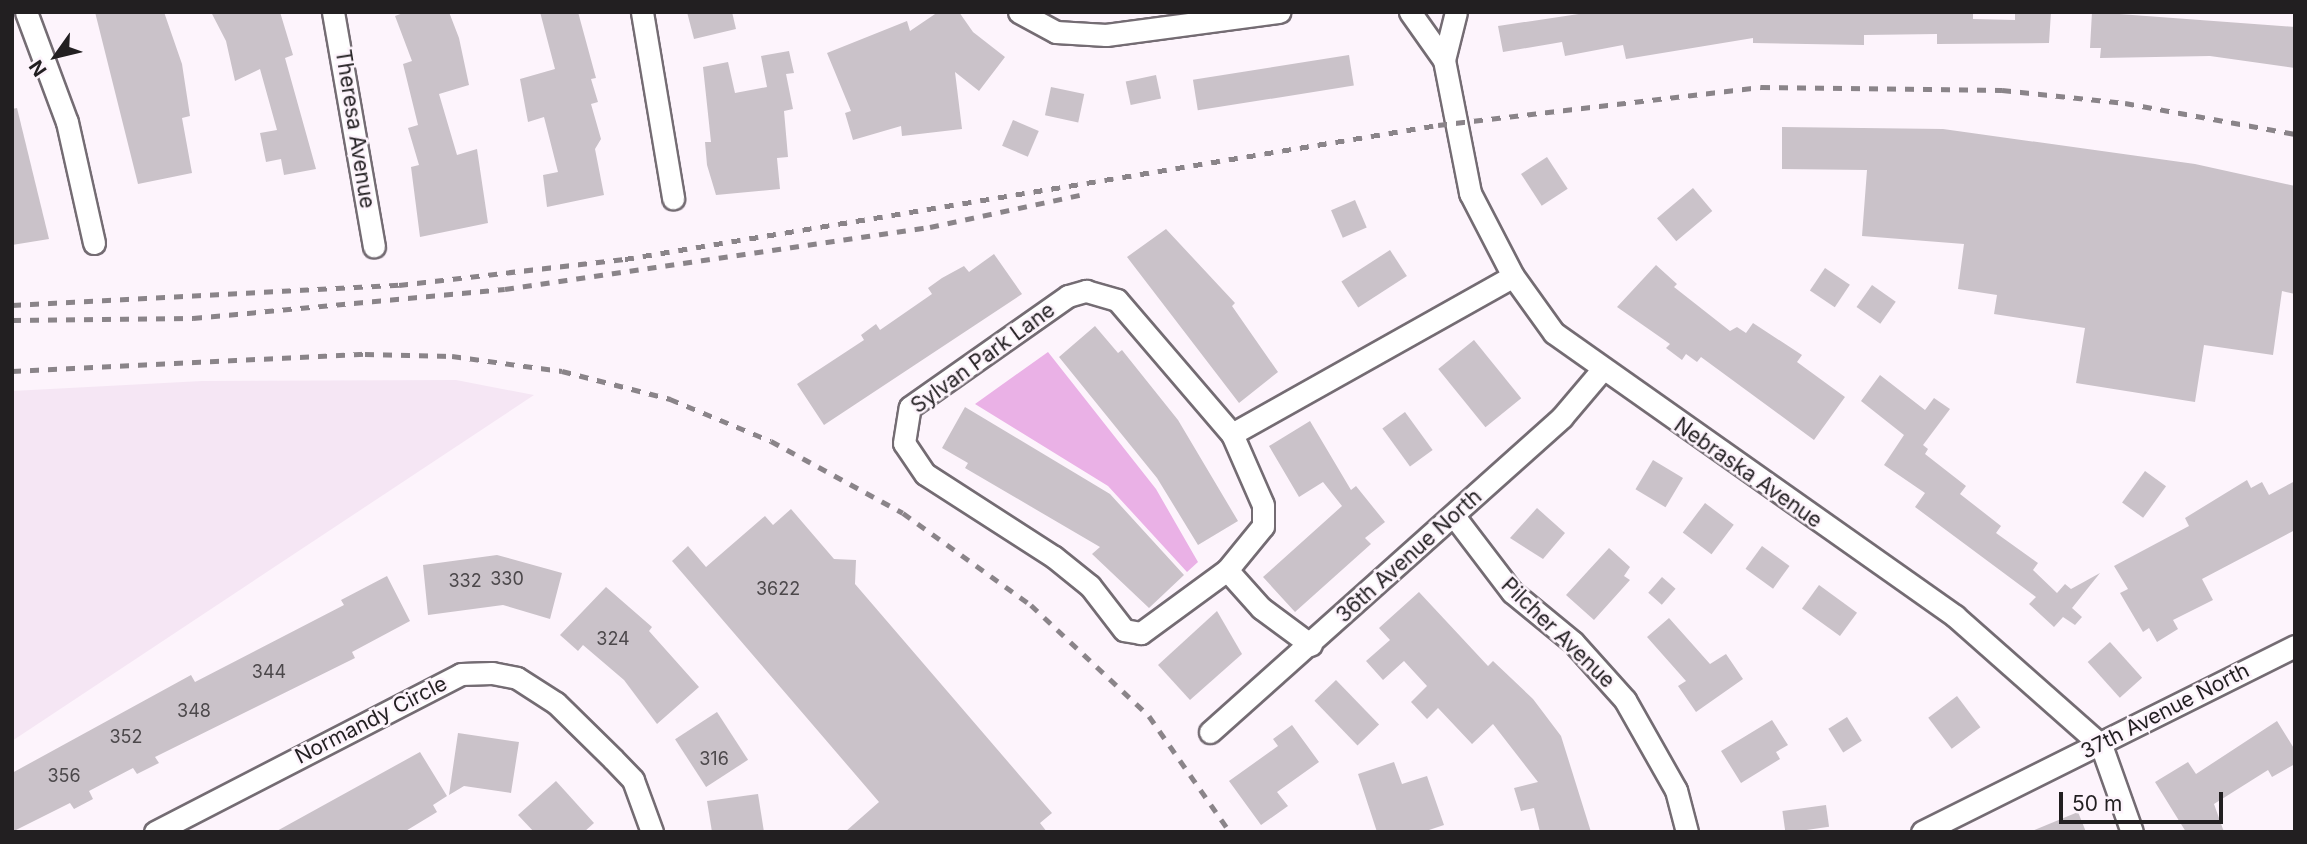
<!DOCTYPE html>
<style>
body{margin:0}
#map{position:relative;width:2307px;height:844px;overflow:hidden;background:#fdf4fc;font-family:Inter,sans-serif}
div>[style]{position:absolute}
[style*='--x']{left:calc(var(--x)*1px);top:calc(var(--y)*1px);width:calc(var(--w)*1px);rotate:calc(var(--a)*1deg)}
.built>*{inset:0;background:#f5e6f4}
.green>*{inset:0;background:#eab1e6}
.building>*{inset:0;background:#cac2c9;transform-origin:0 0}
.roads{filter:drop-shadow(2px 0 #746c73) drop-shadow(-2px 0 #746c73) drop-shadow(0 2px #746c73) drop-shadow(0 -2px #746c73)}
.minor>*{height:21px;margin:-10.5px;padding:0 10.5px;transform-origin:10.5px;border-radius:10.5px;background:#fff}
.rail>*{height:5px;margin-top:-2.5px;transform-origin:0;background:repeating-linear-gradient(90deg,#8a8489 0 9px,transparent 0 18px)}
span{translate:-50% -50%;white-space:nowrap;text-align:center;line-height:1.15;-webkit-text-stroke:5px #fdf4fc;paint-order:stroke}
.number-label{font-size:18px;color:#4c484b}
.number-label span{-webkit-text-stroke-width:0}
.street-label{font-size:21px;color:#221f21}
.frame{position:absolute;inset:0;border:14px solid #221f21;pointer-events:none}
.north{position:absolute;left:21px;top:21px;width:70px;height:70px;-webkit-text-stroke:5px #fdf4fc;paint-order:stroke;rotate:236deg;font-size:19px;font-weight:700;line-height:28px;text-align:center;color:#221f21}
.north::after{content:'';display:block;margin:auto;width:24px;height:32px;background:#221f21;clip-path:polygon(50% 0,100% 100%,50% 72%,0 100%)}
.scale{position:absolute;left:2059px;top:792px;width:164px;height:32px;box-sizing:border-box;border:4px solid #221f21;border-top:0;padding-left:9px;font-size:21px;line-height:24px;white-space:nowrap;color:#221f21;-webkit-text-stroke:5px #fdf4fc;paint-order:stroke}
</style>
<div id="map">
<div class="built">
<div style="clip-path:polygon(456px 380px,534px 395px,12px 741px,12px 391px,202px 381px)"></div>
</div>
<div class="green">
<div style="clip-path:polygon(1048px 352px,1156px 489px,1198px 562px,1187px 572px,1108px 486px,975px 404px)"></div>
</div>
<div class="building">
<div style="clip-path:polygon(95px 12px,164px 12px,182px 64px,190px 116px,182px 118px,192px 173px,138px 184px)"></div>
<div style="clip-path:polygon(211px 12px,280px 12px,293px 55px,285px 58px,316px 169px,284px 175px,281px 159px,266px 162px,260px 133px,277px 130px,260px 69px,235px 81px,226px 41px)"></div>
<div style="clip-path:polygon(406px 12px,449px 12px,459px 38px,469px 85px,439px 94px,457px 155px,477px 149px,488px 223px,420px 237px,411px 167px,419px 165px,408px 128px,418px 125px,403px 64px,412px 61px,395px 16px)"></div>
<div style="clip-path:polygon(540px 12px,578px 12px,596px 78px,591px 79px,598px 102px,591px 104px,601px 139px,595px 149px,604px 195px,547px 207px,543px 175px,558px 172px,544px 117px,528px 122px,520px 79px,555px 69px)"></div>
<div style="clip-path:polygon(687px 12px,732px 12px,736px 29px,694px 39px)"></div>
<div style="clip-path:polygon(938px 12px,959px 12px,973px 32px,1005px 57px,979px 91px,955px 72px,962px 129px,902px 136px,901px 126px,853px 140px,845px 113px,851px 111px,827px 53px,907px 21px,910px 31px)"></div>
<div style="clip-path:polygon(1592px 12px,1973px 12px,1973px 19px,2015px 20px,2015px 12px,2051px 12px,2049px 43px,1937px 44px,1937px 34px,1864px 35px,1864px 45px,1753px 43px,1753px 38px,1626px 59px,1623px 45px,1565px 56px,1562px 42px,1503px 52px,1498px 26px)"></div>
<div style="clip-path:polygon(2092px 12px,2295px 27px,2295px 68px,2210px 56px,2100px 58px,2101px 48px,2090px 48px)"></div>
<div style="clip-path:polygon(789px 51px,794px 73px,786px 74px,793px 109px,784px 111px,788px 157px,777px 158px,780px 189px,716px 195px,707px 165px,705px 142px,711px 142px,703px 67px,728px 62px,735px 93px,767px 87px,761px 56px)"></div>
<div style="left:1349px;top:55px;width:31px;height:158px;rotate:81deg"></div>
<div style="left:1156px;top:75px;width:24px;height:31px;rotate:78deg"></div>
<div style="left:1051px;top:87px;width:34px;height:29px;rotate:12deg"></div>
<div style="clip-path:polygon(17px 108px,49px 239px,12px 245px,12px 109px)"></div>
<div style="left:1013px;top:120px;width:28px;height:28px;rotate:23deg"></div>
<div style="clip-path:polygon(1782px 127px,1943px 129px,2195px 164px,2295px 186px,2295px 294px,2282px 291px,2273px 355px,2204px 345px,2195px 402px,2076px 383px,2085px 328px,1994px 314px,1997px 295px,1958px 289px,1964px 244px,1862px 236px,1867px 170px,1782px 169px)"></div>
<div style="left:1547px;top:157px;width:38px;height:31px;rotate:57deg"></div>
<div style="left:1693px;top:188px;width:30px;height:47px;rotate:50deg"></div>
<div style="left:1355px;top:200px;width:30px;height:26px;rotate:67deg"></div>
<div style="clip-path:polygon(1166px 229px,1235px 303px,1232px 306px,1278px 372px,1239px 403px,1127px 257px)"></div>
<div style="left:1390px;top:250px;width:31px;height:58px;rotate:57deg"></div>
<div style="clip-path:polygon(994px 254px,1022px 294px,824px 425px,797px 384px,864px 340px,861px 335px,876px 324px,880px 330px,932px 294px,928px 288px,942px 278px,964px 266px,969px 272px)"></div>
<div style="clip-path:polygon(1656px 265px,1677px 284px,1674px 287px,1730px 331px,1737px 327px,1746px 333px,1753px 323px,1802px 355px,1797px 362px,1845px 397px,1814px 440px,1701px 357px,1697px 362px,1686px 354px,1682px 360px,1666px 348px,1670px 344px,1617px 307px)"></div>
<div style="left:1825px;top:268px;width:30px;height:27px;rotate:34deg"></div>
<div style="left:1872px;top:285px;width:29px;height:27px;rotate:35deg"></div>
<div style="clip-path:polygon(1095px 326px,1118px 353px,1122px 350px,1178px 420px,1238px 521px,1198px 545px,1157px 478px,1059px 357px)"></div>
<div style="left:1474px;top:340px;width:75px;height:46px;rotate:51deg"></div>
<div style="clip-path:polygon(1880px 375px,1925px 410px,1934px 398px,1950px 409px,1923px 445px,1928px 449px,1925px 454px,1966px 486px,1960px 494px,2001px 526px,1996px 533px,2038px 563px,2033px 570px,2057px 593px,2065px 584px,2071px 589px,2100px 573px,2072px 608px,2082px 617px,2075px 625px,2063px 617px,2054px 627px,2029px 604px,2036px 597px,1915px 507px,1925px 493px,1884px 465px,1904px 435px,1861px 401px)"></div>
<div style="clip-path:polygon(965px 407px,1110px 494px,1184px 575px,1149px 608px,1092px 554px,1100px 547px,965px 468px,968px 463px,942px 448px)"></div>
<div style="left:1405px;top:412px;width:47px;height:28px;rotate:54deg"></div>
<div style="clip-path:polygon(1310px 421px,1351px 490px,1356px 486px,1385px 522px,1365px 538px,1371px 544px,1295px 612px,1263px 577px,1342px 506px,1323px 482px,1299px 497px,1269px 446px)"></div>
<div style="left:1653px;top:460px;width:35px;height:34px;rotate:31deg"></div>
<div style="left:2145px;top:471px;width:26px;height:39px;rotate:36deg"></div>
<div style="clip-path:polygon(2247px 480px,2251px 488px,2262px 482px,2269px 495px,2295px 481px,2295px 530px,2202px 579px,2213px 600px,2173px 620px,2178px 629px,2157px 642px,2149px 628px,2143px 632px,2120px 593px,2128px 589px,2114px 566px,2189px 526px,2185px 518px)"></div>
<div style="left:1705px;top:503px;width:36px;height:37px;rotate:37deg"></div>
<div style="clip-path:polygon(1537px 508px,1565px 533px,1543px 559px,1510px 538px)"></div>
<div style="clip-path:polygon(791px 509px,834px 559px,856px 560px,855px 584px,1052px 813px,1040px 823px,1047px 832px,845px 832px,879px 802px,672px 561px,688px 546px,706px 567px,765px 516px,773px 525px)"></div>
<div style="left:1762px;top:546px;width:34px;height:28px;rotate:36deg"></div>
<div style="clip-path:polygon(1609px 548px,1630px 567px,1624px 576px,1630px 580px,1594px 620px,1566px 595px)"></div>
<div style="clip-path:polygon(497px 555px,562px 573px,550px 619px,503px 605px,428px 615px,423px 565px)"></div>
<div style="clip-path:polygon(387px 576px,410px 621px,352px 652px,355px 658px,155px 757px,159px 763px,137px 774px,133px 768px,89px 791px,93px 799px,74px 809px,70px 803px,12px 832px,12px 773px,191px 675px,195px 682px,344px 605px,341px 600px)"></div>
<div style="left:1662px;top:577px;width:18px;height:21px;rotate:41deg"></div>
<div style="left:1819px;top:585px;width:47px;height:29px;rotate:36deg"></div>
<div style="clip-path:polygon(606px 587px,652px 627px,649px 631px,699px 687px,657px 724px,624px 680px,583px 645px,578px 651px,560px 635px)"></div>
<div style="clip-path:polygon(1419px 592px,1488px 666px,1493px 661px,1533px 699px,1561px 736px,1591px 832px,1540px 832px,1534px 808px,1521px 811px,1514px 788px,1538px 782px,1493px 724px,1472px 744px,1438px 708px,1427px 719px,1411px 702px,1427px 686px,1404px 661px,1383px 680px,1366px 661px,1390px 640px,1379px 628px)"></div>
<div style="clip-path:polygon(1217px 611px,1242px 654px,1190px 700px,1158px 665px)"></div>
<div style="clip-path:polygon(1669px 618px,1710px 664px,1726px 654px,1743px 679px,1696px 712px,1678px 686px,1686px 681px,1647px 637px)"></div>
<div style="left:2110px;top:642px;width:48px;height:30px;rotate:48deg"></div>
<div style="left:1336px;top:680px;width:62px;height:30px;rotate:46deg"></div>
<div style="left:1957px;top:696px;width:39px;height:36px;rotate:53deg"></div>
<div style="left:717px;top:712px;width:57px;height:50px;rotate:57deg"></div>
<div style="left:1847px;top:717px;width:28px;height:22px;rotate:58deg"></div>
<div style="clip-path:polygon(1772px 720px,1788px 745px,1776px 752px,1780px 759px,1741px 783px,1721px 751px)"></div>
<div style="clip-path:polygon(2277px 721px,2295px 750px,2295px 764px,2272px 777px,2268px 770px,2214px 804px,2224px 832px,2186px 832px,2155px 782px,2188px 762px,2196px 774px)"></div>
<div style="clip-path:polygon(1292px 725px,1319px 762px,1277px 792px,1288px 806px,1261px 825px,1229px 781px,1278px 746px,1273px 739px)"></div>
<div style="clip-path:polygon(458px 733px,519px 742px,511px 793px,464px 786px,449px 795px)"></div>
<div style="clip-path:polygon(420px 752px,447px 796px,433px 805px,437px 812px,404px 832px,275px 832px)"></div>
<div style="clip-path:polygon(1394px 762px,1402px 784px,1427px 776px,1444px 825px,1423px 832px,1377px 832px,1358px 774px)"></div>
<div style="clip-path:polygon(556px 781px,594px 823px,584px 832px,534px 832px,518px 815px)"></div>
<div style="clip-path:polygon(758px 794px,764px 832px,712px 832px,707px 801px)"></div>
<div style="left:1826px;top:805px;width:22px;height:44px;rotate:82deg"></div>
<div style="clip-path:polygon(2078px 812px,2086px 832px,2032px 832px,2032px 831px)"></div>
</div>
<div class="roads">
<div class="minor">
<div style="--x:26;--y:12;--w:117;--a:69.6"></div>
<div style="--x:67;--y:122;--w:124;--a:77.4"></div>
<div style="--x:333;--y:12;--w:238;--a:80.1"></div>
<div style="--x:642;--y:12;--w:189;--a:80.5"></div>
<div style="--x:1019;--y:12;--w:42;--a:28.4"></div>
<div style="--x:1056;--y:32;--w:50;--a:3.4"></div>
<div style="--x:1106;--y:35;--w:175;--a:-7.6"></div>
<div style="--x:1410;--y:12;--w:59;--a:54.7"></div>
<div style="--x:1444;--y:60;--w:136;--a:78.9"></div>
<div style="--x:1470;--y:193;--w:93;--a:62.6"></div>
<div style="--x:1513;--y:276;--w:70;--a:54.3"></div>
<div style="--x:1554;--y:333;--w:491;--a:35.2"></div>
<div style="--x:1955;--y:616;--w:195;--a:41.5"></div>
<div style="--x:2101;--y:745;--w:92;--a:70.4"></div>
<div style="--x:1444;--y:60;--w:49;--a:-76"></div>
<div style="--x:1086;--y:291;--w:32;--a:16"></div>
<div style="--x:1117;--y:300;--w:177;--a:49.4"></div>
<div style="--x:1232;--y:434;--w:77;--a:66.4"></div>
<div style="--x:1263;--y:505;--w:21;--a:90"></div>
<div style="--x:1263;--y:526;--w:57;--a:129.3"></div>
<div style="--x:1227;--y:570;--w:107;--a:143.8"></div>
<div style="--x:1141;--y:633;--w:17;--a:-170"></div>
<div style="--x:1124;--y:630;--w:56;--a:-127.7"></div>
<div style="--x:1090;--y:586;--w:46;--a:-141.1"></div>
<div style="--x:1054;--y:557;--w:153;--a:-147.2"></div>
<div style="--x:925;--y:474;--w:37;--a:-124"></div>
<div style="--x:904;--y:443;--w:36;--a:-81"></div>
<div style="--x:910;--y:407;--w:193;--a:-35.1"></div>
<div style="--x:1068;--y:296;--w:19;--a:-16"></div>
<div style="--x:1232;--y:434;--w:322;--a:-29.3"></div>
<div style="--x:1454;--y:516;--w:96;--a:52.7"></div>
<div style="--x:1512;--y:592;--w:79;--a:39.3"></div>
<div style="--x:1573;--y:642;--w:78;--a:48.1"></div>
<div style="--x:1625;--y:700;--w:103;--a:60.5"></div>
<div style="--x:1676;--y:790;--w:43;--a:75.3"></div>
<div style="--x:1227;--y:570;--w:51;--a:48.2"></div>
<div style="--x:1261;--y:608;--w:62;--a:36.5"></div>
<div style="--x:1210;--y:732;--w:472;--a:-41.8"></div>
<div style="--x:1562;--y:417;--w:60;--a:-49.7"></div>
<div style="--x:155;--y:832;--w:344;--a:-27.3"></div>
<div style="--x:461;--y:674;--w:31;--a:-2"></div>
<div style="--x:492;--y:673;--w:25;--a:11"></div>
<div style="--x:517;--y:678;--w:46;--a:32.7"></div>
<div style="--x:556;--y:703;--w:80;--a:44.5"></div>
<div style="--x:613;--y:759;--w:29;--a:46"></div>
<div style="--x:633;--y:780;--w:55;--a:69.9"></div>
<div style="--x:1922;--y:832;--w:417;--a:-26.5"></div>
</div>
</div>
<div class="rail">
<div style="--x:12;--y:305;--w:388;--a:-3"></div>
<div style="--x:399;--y:285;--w:227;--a:-6.6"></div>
<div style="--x:625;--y:259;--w:824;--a:-9.36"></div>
<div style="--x:1438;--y:125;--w:325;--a:-6.7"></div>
<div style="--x:1761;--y:87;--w:241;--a:0.7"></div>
<div style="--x:2002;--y:90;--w:124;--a:6"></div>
<div style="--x:2125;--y:103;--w:173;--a:10.3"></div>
<div style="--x:12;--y:320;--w:181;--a:-0.6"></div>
<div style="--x:193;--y:318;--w:313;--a:-5.3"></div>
<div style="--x:505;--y:289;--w:429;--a:-8.3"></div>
<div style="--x:930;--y:227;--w:157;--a:-12.1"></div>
<div style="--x:12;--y:371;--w:353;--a:-2.8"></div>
<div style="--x:365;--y:354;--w:87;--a:1.3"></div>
<div style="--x:452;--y:356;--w:111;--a:7.8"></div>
<div style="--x:562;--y:371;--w:112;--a:14.5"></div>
<div style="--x:670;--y:399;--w:109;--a:22.6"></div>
<div style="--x:771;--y:441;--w:150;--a:28.6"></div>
<div style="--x:903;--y:513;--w:158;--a:35.7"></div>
<div style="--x:1031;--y:605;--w:162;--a:43.2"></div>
<div style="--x:1149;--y:716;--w:141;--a:55.1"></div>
</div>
<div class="number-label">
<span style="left:507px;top:579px">330</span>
<span style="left:465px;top:581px">332</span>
<span style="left:778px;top:589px">3622</span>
<span style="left:613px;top:639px">324</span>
<span style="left:269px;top:672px">344</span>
<span style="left:194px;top:711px">348</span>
<span style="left:126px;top:737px">352</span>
<span style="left:714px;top:759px">316</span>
<span style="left:64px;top:776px">356</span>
</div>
<div class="street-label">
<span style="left:355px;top:129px;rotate:81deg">Theresa Avenue</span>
<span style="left:983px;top:358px;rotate:-36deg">Sylvan Park Lane</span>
<span style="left:1748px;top:473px;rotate:35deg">Nebraska Avenue</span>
<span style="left:1409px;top:556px;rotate:-42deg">36th Avenue North</span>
<span style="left:1558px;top:633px;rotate:44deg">Pilcher Avenue</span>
<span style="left:2165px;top:711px;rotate:-27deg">37th Avenue North</span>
<span style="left:371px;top:720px;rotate:-27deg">Normandy Circle</span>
</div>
<div class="frame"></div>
<div class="north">N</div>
<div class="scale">50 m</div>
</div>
